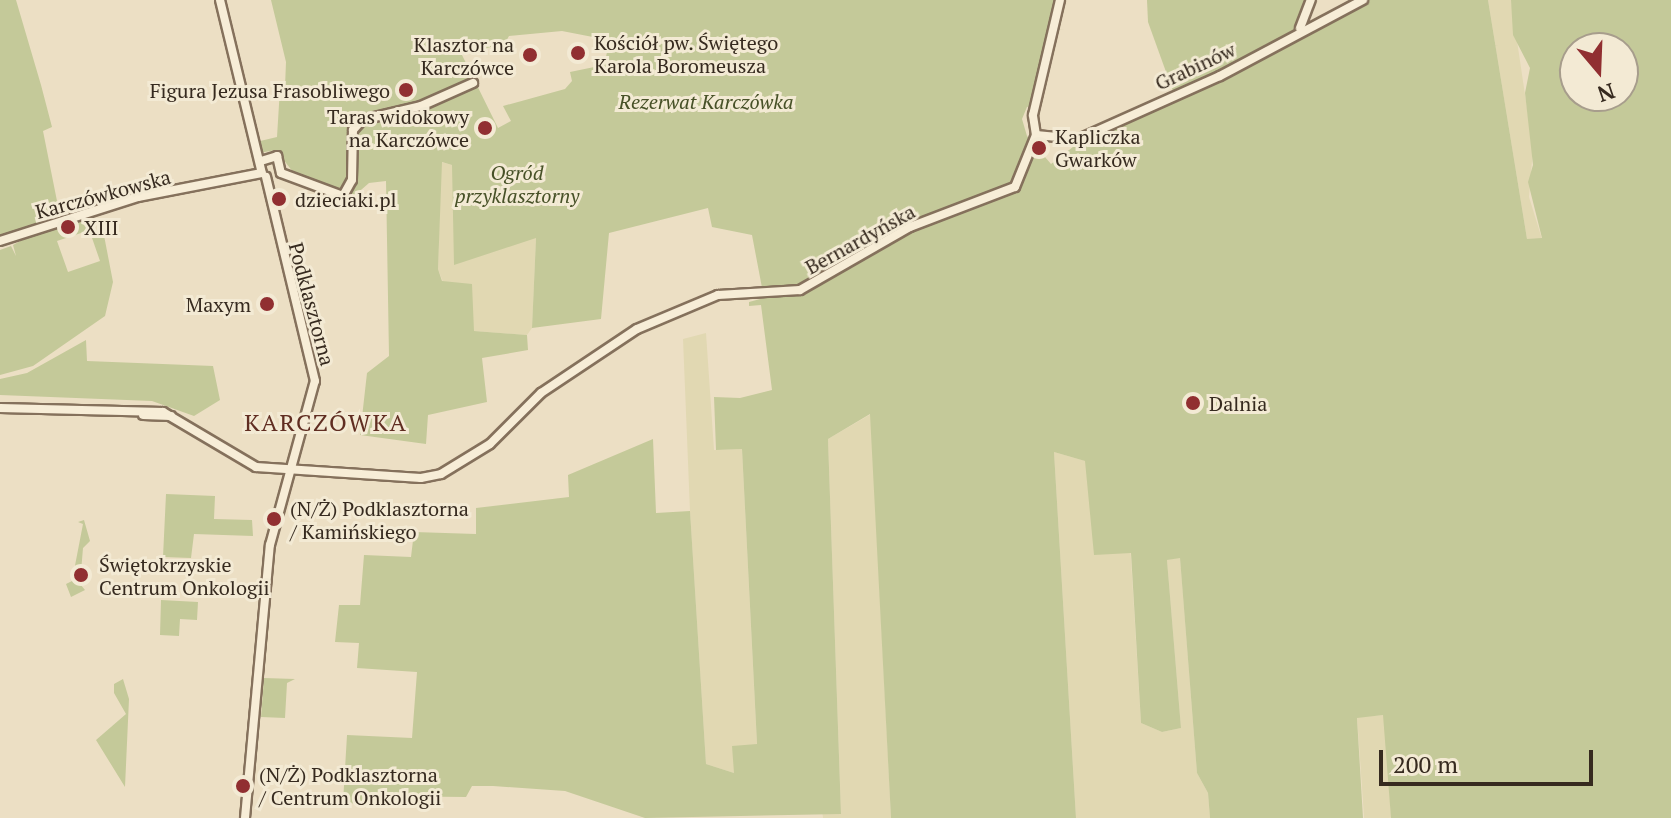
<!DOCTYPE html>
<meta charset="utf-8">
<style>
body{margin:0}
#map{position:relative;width:1671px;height:818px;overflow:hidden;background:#ecdfc4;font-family:"PT Serif",serif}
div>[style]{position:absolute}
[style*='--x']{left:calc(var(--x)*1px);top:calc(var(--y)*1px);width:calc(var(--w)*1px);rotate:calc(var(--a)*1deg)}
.farmland>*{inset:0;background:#e1d8b2;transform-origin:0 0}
.green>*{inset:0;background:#c4c999}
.roads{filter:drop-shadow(2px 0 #85715c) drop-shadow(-2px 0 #85715c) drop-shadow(0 2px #85715c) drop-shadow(0 -2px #85715c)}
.minor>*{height:8px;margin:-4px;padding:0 4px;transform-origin:4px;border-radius:4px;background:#f7edd7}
.dots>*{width:22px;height:22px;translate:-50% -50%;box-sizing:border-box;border:4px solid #f3ead4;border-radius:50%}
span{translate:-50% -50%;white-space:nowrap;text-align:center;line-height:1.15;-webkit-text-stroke:6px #f3ead4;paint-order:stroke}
.poi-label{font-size:20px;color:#362a1f}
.left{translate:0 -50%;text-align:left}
.right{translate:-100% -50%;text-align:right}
.street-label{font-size:20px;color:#362a1f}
.park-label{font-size:20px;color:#475127;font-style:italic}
.quarter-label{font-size:24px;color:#602d21;letter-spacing:2px}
.north{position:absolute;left:1559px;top:32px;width:80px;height:80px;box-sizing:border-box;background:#f3ead4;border:2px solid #a79d8c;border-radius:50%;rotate:161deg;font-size:22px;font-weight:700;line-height:32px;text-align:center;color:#362a1f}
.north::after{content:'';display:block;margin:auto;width:28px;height:36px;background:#912f31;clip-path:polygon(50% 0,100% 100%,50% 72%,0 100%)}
.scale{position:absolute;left:1379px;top:750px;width:214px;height:36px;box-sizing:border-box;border:4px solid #362a1f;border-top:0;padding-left:10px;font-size:24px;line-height:28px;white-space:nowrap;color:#362a1f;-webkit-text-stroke:6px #f3ead4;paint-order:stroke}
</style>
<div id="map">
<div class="farmland">
<div style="clip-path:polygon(1488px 0,1511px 0,1533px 149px,1529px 197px,1542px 239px,1527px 239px)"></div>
<div style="clip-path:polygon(441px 162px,452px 165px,536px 237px,532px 328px,527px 335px,474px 331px,443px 282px,438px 269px)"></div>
<div style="clip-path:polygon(706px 333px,714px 450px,742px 449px,757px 745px,734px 773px,706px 764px,690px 511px,683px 339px)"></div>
<div style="clip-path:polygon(871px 414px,891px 818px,823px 818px,822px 810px,841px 813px,828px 439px)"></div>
<div style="clip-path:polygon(1054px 452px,1085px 461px,1127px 494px,1141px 723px,1162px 732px,1181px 728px,1167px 560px,1180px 557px,1197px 773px,1208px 793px,1210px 818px,1076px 818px)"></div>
<div style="left:1384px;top:715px;width:103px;height:27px;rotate:86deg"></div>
</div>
<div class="green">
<div style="clip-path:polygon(0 0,16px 0,41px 85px,52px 127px,43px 131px,57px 201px,84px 195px,90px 203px,0 237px)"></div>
<div style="clip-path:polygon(evenodd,271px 0,1064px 0,1042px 103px,1027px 107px,1022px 119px,1027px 136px,1051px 164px,1082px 140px,1368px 0,1488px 0,1527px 239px,1542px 238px,1528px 182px,1533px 165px,1525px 93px,1530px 68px,1513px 35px,1511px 0,1671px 0,1671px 818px,1391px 818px,1383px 715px,1357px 718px,1363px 818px,1210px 818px,1208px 793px,1197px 773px,1180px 558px,1167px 560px,1181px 728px,1162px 732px,1141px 723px,1131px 553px,1094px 555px,1085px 461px,1054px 452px,1076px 818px,891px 818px,870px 414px,828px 439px,841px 814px,645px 818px,565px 791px,493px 786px,472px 786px,466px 797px,368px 796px,370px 804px,343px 803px,347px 735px,412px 738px,417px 672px,357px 668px,359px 643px,335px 642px,339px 605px,360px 605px,364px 555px,411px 557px,414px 532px,476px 534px,476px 508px,569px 497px,568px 475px,653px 439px,656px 513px,690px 511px,706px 764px,734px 773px,732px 746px,757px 744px,742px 449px,716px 450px,714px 397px,740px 398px,772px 390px,761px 305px,749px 306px,749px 302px,822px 283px,948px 208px,800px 288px,763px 293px,752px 235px,712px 227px,708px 208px,609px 233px,601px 319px,532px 328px,536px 238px,454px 265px,452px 165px,442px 162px,438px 269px,442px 281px,472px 284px,474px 331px,527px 335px,528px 350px,482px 358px,487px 402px,428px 415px,426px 444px,360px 435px,367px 373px,389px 356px,386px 181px,369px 183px,346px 203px,336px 201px,352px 189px,331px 191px,293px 172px,276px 150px,259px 153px,256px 142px,277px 137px,280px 88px,285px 87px,286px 62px,271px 0,562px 31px,598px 38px,608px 48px,604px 65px,570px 72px,572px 81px,565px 89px,503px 106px,511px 121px,498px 128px,462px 55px,505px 43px,509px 36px,562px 31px,271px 0,1575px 48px,1623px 48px,1623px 96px,1575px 96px,1575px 48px)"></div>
<div style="clip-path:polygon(1147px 0,1308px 0,1295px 29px,1174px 94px,1148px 22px)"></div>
<div style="clip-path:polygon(94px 216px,90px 230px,57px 241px,68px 272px,100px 261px,91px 235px,102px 225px,113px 282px,105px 316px,33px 366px,0 375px,0 250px,11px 246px,16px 256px,13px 245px,24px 239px)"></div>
<div style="clip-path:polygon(86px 340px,87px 361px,213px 366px,220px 400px,194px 416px,152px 401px,0 395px,0 379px,27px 373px)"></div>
<div style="clip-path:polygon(166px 494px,215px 496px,214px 519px,252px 520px,253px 536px,194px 534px,191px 558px,163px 557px)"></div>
<div style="clip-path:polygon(84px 520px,90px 541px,83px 548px,80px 584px,85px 590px,71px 597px,66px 584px,72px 581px,83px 524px,78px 522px)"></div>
<div style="clip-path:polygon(161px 600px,198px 602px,197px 620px,180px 619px,179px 636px,160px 635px)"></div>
<div style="clip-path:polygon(264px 678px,295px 679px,287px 683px,285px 718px,261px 717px)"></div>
<div style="clip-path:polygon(123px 679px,129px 699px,125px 787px,96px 740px,126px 714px,114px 693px,114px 684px)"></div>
</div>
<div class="roads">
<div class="minor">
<div style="--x:220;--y:0;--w:178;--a:76.4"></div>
<div style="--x:1300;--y:28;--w:30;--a:-69"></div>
<div style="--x:1036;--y:135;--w:43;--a:5.3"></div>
<div style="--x:1079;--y:139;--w:154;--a:-24.1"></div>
<div style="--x:1220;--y:76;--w:162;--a:-28"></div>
<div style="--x:261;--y:161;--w:17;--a:-17"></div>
<div style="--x:277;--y:156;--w:17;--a:77"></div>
<div style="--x:281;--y:173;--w:66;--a:20.4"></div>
<div style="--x:343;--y:196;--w:18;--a:-61"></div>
<div style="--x:352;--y:180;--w:50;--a:-88.9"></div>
<div style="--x:353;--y:130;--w:13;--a:-48"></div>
<div style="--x:362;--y:120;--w:61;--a:-13.3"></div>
<div style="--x:421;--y:106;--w:57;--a:-23.9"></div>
<div style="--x:0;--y:241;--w:145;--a:-17.7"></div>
<div style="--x:138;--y:197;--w:126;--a:-11"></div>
<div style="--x:0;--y:408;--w:163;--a:1.4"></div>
<div style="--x:163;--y:412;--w:108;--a:30.6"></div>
<div style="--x:256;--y:467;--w:165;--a:3.8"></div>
<div style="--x:421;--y:478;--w:20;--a:-11"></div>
<div style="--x:441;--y:474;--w:57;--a:-31.5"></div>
<div style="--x:490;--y:444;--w:72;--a:-45"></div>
<div style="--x:541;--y:393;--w:115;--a:-33.7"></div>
<div style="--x:637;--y:329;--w:88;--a:-22.8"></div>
<div style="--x:718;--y:295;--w:82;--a:-3.5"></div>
<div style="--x:800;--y:290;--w:127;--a:-29.8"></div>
<div style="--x:910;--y:227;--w:112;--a:-20.9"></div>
<div style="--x:1015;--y:187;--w:56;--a:-68"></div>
<div style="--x:1036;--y:135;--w:20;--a:-99"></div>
<div style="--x:1033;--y:115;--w:118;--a:-76.8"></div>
<div style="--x:143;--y:415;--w:28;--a:2"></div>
<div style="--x:245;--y:818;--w:274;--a:-84.8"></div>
<div style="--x:270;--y:545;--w:170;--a:-74.7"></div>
<div style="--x:315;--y:381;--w:210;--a:-103.5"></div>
</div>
</div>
<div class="dots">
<div style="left:578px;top:53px;background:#912f31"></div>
<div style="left:530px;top:55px;background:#912f31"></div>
<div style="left:406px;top:90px;background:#912f31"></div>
<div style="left:485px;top:128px;background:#912f31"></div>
<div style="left:1039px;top:148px;background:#912f31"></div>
<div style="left:279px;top:199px;background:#912f31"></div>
<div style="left:68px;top:227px;background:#912f31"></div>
<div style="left:267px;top:304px;background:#912f31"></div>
<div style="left:1193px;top:403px;background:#912f31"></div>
<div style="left:274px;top:519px;background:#912f31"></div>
<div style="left:81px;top:575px;background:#912f31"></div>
<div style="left:243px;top:786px;background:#912f31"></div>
</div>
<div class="poi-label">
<span class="left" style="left:594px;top:54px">Kościół pw. Świętego<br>Karola Boromeusza</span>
<span class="right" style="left:514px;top:56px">Klasztor na<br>Karczówce</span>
<span class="right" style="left:390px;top:90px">Figura Jezusa Frasobliwego</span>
<span class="right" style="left:469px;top:128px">Taras widokowy<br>na Karczówce</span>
<span class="left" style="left:1055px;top:148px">Kapliczka<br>Gwarków</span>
<span class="left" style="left:295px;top:199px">dzieciaki.pl</span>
<span class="left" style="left:84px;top:227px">XIII</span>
<span class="right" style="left:251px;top:304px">Maxym</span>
<span class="left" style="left:1209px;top:403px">Dalnia</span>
<span class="left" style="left:290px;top:520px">(N/Ż) Podklasztorna<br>/ Kamińskiego</span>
<span class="left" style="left:99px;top:576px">Świętokrzyskie<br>Centrum Onkologii</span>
<span class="left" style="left:259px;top:786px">(N/Ż) Podklasztorna<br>/ Centrum Onkologii</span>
</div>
<div class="street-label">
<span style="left:1195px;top:66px;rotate:-25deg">Grabinów</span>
<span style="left:103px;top:194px;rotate:-15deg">Karczówkowska</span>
<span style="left:860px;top:239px;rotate:-29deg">Bernardyńska</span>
<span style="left:312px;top:304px;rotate:75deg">Podklasztorna</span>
</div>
<div class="park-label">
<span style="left:706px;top:101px">Rezerwat Karczówka</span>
<span style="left:517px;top:184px">Ogród<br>przyklasztorny</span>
</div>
<div class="quarter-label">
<span style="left:326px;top:423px">KARCZÓWKA</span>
</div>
<div class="north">N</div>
<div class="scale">200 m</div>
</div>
